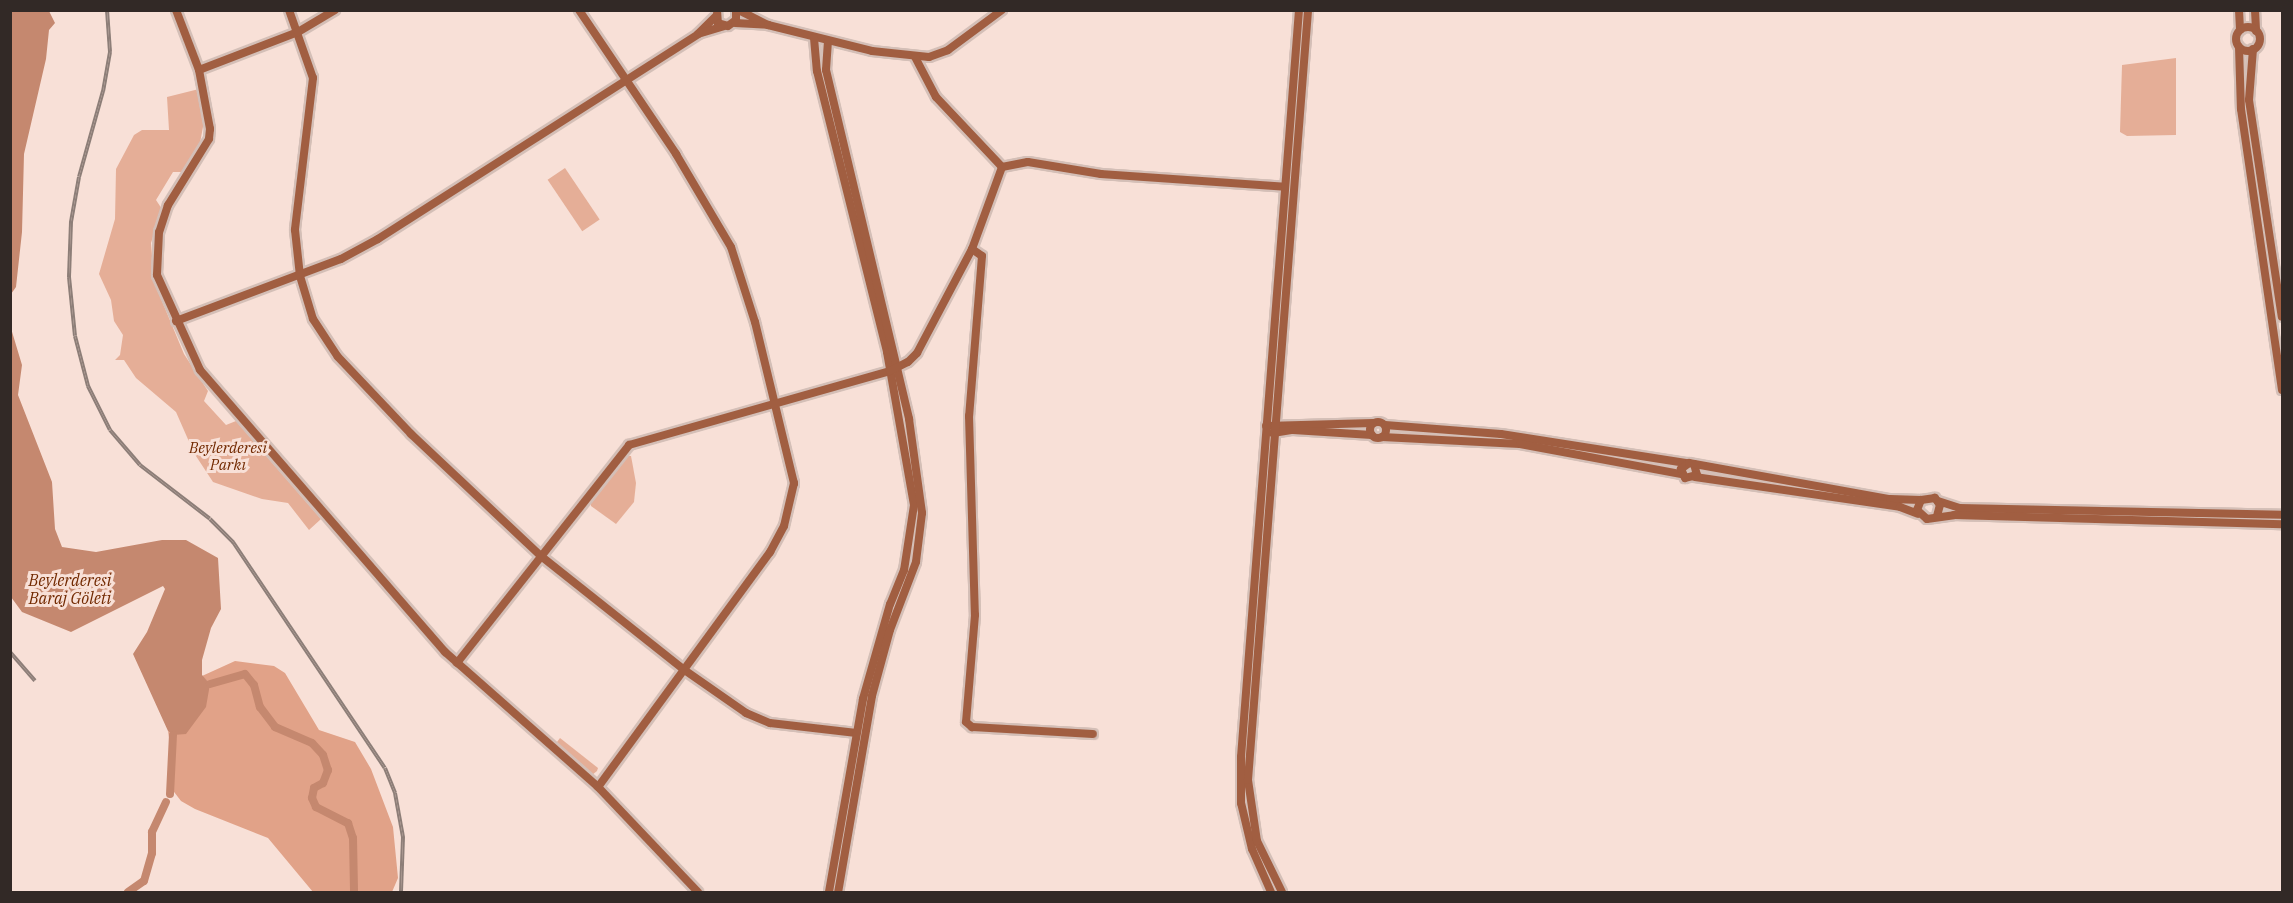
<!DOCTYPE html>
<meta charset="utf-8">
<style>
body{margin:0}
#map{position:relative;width:2293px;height:903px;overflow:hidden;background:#f8e0d7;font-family:"IBM Plex Serif",serif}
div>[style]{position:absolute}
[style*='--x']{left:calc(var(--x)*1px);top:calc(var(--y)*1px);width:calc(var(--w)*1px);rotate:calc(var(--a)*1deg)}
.green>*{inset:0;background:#e5ae97;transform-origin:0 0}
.forest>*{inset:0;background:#e1a288}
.water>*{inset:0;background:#c5886f}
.river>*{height:8px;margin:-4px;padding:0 4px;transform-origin:4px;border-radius:4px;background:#c5886f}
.roads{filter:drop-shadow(2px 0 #d4bfb7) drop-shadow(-2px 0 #d4bfb7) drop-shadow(0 2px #d4bfb7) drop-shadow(0 -2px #d4bfb7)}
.secondary>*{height:8px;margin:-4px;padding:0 4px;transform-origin:4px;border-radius:4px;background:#a15e41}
.secondary>.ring{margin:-4px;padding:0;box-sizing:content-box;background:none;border:8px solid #a15e41;border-radius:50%}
.rail>*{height:4px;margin-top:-2px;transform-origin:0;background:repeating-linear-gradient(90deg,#f8e0d7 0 4.5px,#8d7e78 0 9px);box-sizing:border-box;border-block:2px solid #8d7e78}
span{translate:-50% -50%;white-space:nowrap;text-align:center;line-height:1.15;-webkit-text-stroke:6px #f8e0d7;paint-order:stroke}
.park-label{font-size:15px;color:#722900;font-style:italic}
.water-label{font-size:16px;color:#722900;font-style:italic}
.frame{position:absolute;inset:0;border:12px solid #322926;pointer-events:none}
</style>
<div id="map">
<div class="green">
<div style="clip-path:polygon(2176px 58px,2176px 135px,2127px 136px,2120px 132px,2122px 65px)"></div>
<div style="clip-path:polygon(199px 89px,205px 116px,200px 143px,184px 172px,173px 172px,156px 200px,162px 209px,151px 243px,154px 282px,184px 354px,208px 391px,204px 401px,226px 425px,236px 421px,321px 519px,309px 530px,288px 503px,262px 499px,213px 482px,194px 453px,176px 412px,136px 378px,124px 360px,115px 360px,120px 355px,123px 335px,114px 321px,111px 300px,99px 274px,115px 219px,116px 169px,134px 135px,142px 130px,169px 130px,167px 97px)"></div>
<div style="left:565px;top:168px;width:62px;height:21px;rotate:56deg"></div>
<div style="clip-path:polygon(627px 456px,631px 456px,636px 483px,634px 502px,616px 524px,591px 506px,591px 502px)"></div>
<div style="clip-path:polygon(560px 738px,598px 768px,597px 771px,592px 775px,554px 746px)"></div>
</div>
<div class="forest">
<div style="clip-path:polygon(235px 661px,274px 666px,285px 673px,319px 730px,355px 742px,371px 769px,393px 827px,398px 878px,392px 892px,313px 892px,268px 838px,195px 809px,181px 801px,168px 784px,172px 757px,168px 731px,173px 735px,210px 684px,202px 676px)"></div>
</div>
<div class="water">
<div style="clip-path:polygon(11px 10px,49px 11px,55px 23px,49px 30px,46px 59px,24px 154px,22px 232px,16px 287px,11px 294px)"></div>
<div style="clip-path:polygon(10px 325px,22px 365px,18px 395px,52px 482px,55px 529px,62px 547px,96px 552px,162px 540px,186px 540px,218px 558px,221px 609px,211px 628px,202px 660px,202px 675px,210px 684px,206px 707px,186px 734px,173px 735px,168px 731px,133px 654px,147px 632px,165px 589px,163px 586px,71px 632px,22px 612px,11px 597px)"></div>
</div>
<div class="river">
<div style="--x:210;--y:684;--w:36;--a:-16"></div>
<div style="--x:245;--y:674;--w:14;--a:51"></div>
<div style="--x:254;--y:685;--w:23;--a:75"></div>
<div style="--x:260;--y:707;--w:25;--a:53"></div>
<div style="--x:275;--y:727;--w:40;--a:23.4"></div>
<div style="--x:312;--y:743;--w:16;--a:47"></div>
<div style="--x:323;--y:755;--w:16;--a:72"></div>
<div style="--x:328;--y:770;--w:14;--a:111"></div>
<div style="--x:323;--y:783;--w:10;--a:151"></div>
<div style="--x:314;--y:788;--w:10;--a:101"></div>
<div style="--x:312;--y:798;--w:10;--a:66"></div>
<div style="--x:316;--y:807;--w:36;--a:27"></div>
<div style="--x:348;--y:823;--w:16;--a:72"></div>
<div style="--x:353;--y:838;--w:54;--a:88.9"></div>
<div style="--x:170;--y:794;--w:59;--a:-87.1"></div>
<div style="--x:128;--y:892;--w:19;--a:-35"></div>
<div style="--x:144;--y:881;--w:29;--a:-74"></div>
<div style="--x:152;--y:853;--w:21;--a:-90"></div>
<div style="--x:152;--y:832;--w:33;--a:-65"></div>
</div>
<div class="roads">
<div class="secondary">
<div style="--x:176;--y:10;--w:64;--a:69"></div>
<div style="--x:199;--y:70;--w:60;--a:79.4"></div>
<div style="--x:210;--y:129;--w:10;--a:96"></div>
<div style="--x:209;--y:139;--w:78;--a:121.8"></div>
<div style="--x:168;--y:205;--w:28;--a:108"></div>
<div style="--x:159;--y:232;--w:43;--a:92.7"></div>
<div style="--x:157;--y:275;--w:104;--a:65.6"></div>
<div style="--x:200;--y:370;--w:374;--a:49"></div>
<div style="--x:445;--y:652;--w:204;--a:41.4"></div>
<div style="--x:598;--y:787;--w:145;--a:46.4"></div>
<div style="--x:289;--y:10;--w:72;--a:70.6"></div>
<div style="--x:313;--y:78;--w:153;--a:96.8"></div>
<div style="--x:295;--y:230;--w:46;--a:83.8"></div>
<div style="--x:300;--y:276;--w:45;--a:73.2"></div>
<div style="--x:313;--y:319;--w:45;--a:56.7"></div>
<div style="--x:338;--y:357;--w:106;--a:46.5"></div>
<div style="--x:411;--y:434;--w:178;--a:43.2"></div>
<div style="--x:541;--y:556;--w:181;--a:38.5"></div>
<div style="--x:683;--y:669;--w:77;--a:34.9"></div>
<div style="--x:746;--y:713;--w:26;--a:23"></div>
<div style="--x:770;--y:723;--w:87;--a:6.6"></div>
<div style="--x:579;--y:10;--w:174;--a:56"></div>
<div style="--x:676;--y:154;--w:108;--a:59.4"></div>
<div style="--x:731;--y:247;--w:79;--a:72.3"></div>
<div style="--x:755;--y:322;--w:166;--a:76.4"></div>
<div style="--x:794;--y:483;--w:44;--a:103.1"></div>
<div style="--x:784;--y:526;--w:30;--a:118"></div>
<div style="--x:770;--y:552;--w:291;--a:126.2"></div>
<div style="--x:717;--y:10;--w:13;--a:86"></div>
<div style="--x:718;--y:23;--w:10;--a:17"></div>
<div style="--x:728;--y:26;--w:10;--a:-37"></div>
<div style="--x:736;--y:20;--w:10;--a:-90"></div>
<div style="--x:2239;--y:10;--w:20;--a:87"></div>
<div style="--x:2255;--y:10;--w:21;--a:87"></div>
<div style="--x:716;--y:16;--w:25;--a:135"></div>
<div style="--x:698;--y:34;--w:27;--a:-17"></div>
<div style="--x:735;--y:23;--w:33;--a:3"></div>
<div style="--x:768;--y:25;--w:34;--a:-153"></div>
<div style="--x:768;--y:25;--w:107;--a:14"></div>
<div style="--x:872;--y:51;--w:57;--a:6"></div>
<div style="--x:929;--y:57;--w:20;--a:-20"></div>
<div style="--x:948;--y:50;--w:67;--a:-36.5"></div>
<div class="ring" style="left:2236px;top:27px;width:16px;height:16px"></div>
<div style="--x:814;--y:38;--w:33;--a:85"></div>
<div style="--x:817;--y:71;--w:290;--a:76"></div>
<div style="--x:887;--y:352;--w:155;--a:80"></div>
<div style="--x:914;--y:505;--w:66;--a:98.7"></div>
<div style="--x:904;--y:570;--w:37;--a:112"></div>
<div style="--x:890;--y:604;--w:99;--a:105.9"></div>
<div style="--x:863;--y:699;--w:196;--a:100"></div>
<div style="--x:828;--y:41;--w:29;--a:94"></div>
<div style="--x:826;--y:70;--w:359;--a:76.6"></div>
<div style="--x:909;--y:419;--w:95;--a:82.1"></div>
<div style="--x:922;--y:513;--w:49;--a:97"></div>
<div style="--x:916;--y:562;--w:73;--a:110.9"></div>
<div style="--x:890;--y:630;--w:68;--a:105.3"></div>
<div style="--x:872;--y:696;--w:199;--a:99.8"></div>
<div style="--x:2239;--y:47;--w:62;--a:88.2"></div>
<div style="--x:2241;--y:109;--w:284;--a:81.7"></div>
<div style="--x:2253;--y:49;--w:51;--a:94.5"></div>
<div style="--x:2249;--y:100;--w:219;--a:81.4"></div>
<div style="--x:915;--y:57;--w:45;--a:62.3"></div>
<div style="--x:936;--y:97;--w:96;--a:46.7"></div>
<div style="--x:1002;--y:167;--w:26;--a:-11"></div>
<div style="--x:1028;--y:162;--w:74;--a:9.3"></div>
<div style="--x:1101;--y:174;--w:184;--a:4"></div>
<div style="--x:199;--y:70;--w:106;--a:-21"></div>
<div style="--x:298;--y:32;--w:43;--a:-30.7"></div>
<div style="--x:972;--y:249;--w:87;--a:-69.9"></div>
<div style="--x:176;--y:321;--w:176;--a:-20.6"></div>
<div style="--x:341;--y:259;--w:42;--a:-28.4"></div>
<div style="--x:378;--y:239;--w:380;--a:-32.6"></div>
<div class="ring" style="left:1370px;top:422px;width:8px;height:8px"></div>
<div style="--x:1385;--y:425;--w:116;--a:4.4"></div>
<div style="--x:1501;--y:434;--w:187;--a:8.9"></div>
<div style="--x:1266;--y:426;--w:107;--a:-1.6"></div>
<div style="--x:1273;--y:433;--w:20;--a:-9"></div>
<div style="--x:1293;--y:430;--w:79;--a:3.6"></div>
<div style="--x:1382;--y:437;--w:138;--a:2.9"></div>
<div style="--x:1520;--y:444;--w:164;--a:10.6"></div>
<div style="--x:1694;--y:464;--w:11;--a:75"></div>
<div style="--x:1697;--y:475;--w:12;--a:166"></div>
<div style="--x:1685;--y:478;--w:10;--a:-114"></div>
<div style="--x:1681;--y:469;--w:10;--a:-37"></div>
<div style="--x:1689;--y:463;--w:204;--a:10.2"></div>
<div style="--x:1890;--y:499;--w:31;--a:2"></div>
<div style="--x:1695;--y:477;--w:207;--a:8.3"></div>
<div style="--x:1900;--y:507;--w:19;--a:21"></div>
<div style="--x:1938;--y:501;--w:22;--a:18"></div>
<div style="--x:1959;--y:508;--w:323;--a:1.2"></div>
<div style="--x:1937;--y:516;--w:11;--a:-75"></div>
<div style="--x:1940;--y:505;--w:9;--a:-126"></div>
<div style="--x:1935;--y:498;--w:14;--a:172"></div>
<div style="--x:1921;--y:500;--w:11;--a:112"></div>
<div style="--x:1917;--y:510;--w:13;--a:42"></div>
<div style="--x:1927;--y:519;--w:27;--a:-8"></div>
<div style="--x:1954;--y:515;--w:328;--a:1.6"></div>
<div style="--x:457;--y:663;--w:278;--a:-51.7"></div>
<div style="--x:629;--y:445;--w:271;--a:-15.8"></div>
<div style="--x:890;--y:371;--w:20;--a:-27"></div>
<div style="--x:908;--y:362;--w:13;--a:-45"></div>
<div style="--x:917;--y:353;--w:118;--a:-62.1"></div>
<div style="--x:972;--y:249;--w:12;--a:35"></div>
<div style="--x:982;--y:256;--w:161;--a:94.6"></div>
<div style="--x:969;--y:416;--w:199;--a:88.3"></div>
<div style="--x:975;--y:615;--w:107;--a:94.8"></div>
<div style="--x:966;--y:722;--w:8;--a:40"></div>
<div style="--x:972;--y:727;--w:121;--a:3.3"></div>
<div style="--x:1271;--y:892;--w:47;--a:-113.8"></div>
<div style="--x:1252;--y:849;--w:47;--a:-103.4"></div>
<div style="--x:1241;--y:803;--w:46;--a:-90"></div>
<div style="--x:1241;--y:757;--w:749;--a:-85.56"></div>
<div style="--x:1282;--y:892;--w:57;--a:-116.1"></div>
<div style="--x:1257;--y:841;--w:62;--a:-98.4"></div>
<div style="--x:1248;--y:780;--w:772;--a:-85.54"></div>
</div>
</div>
<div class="rail">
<div style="--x:107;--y:10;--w:42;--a:85.9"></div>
<div style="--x:110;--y:52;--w:40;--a:100"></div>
<div style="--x:103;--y:91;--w:89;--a:105.6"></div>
<div style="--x:79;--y:177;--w:46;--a:100.1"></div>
<div style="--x:71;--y:222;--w:55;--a:92.1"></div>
<div style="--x:69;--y:277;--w:59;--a:84.2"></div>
<div style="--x:75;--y:336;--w:52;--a:75.4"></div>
<div style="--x:88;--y:386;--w:49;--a:63.4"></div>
<div style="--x:110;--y:430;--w:46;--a:49.4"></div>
<div style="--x:140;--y:465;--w:88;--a:37.6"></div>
<div style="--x:210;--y:519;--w:33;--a:45"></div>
<div style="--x:233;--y:542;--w:272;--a:56.1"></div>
<div style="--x:385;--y:768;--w:27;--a:68"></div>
<div style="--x:395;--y:793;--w:45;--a:79.7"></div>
<div style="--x:403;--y:837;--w:55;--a:92.1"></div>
<div style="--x:10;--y:652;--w:38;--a:49"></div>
</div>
<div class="park-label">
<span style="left:228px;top:456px">Beylerderesi<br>Parkı</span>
</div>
<div class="water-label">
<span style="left:70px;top:589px">Beylerderesi<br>Baraj Göleti</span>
</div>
<div class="frame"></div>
</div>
